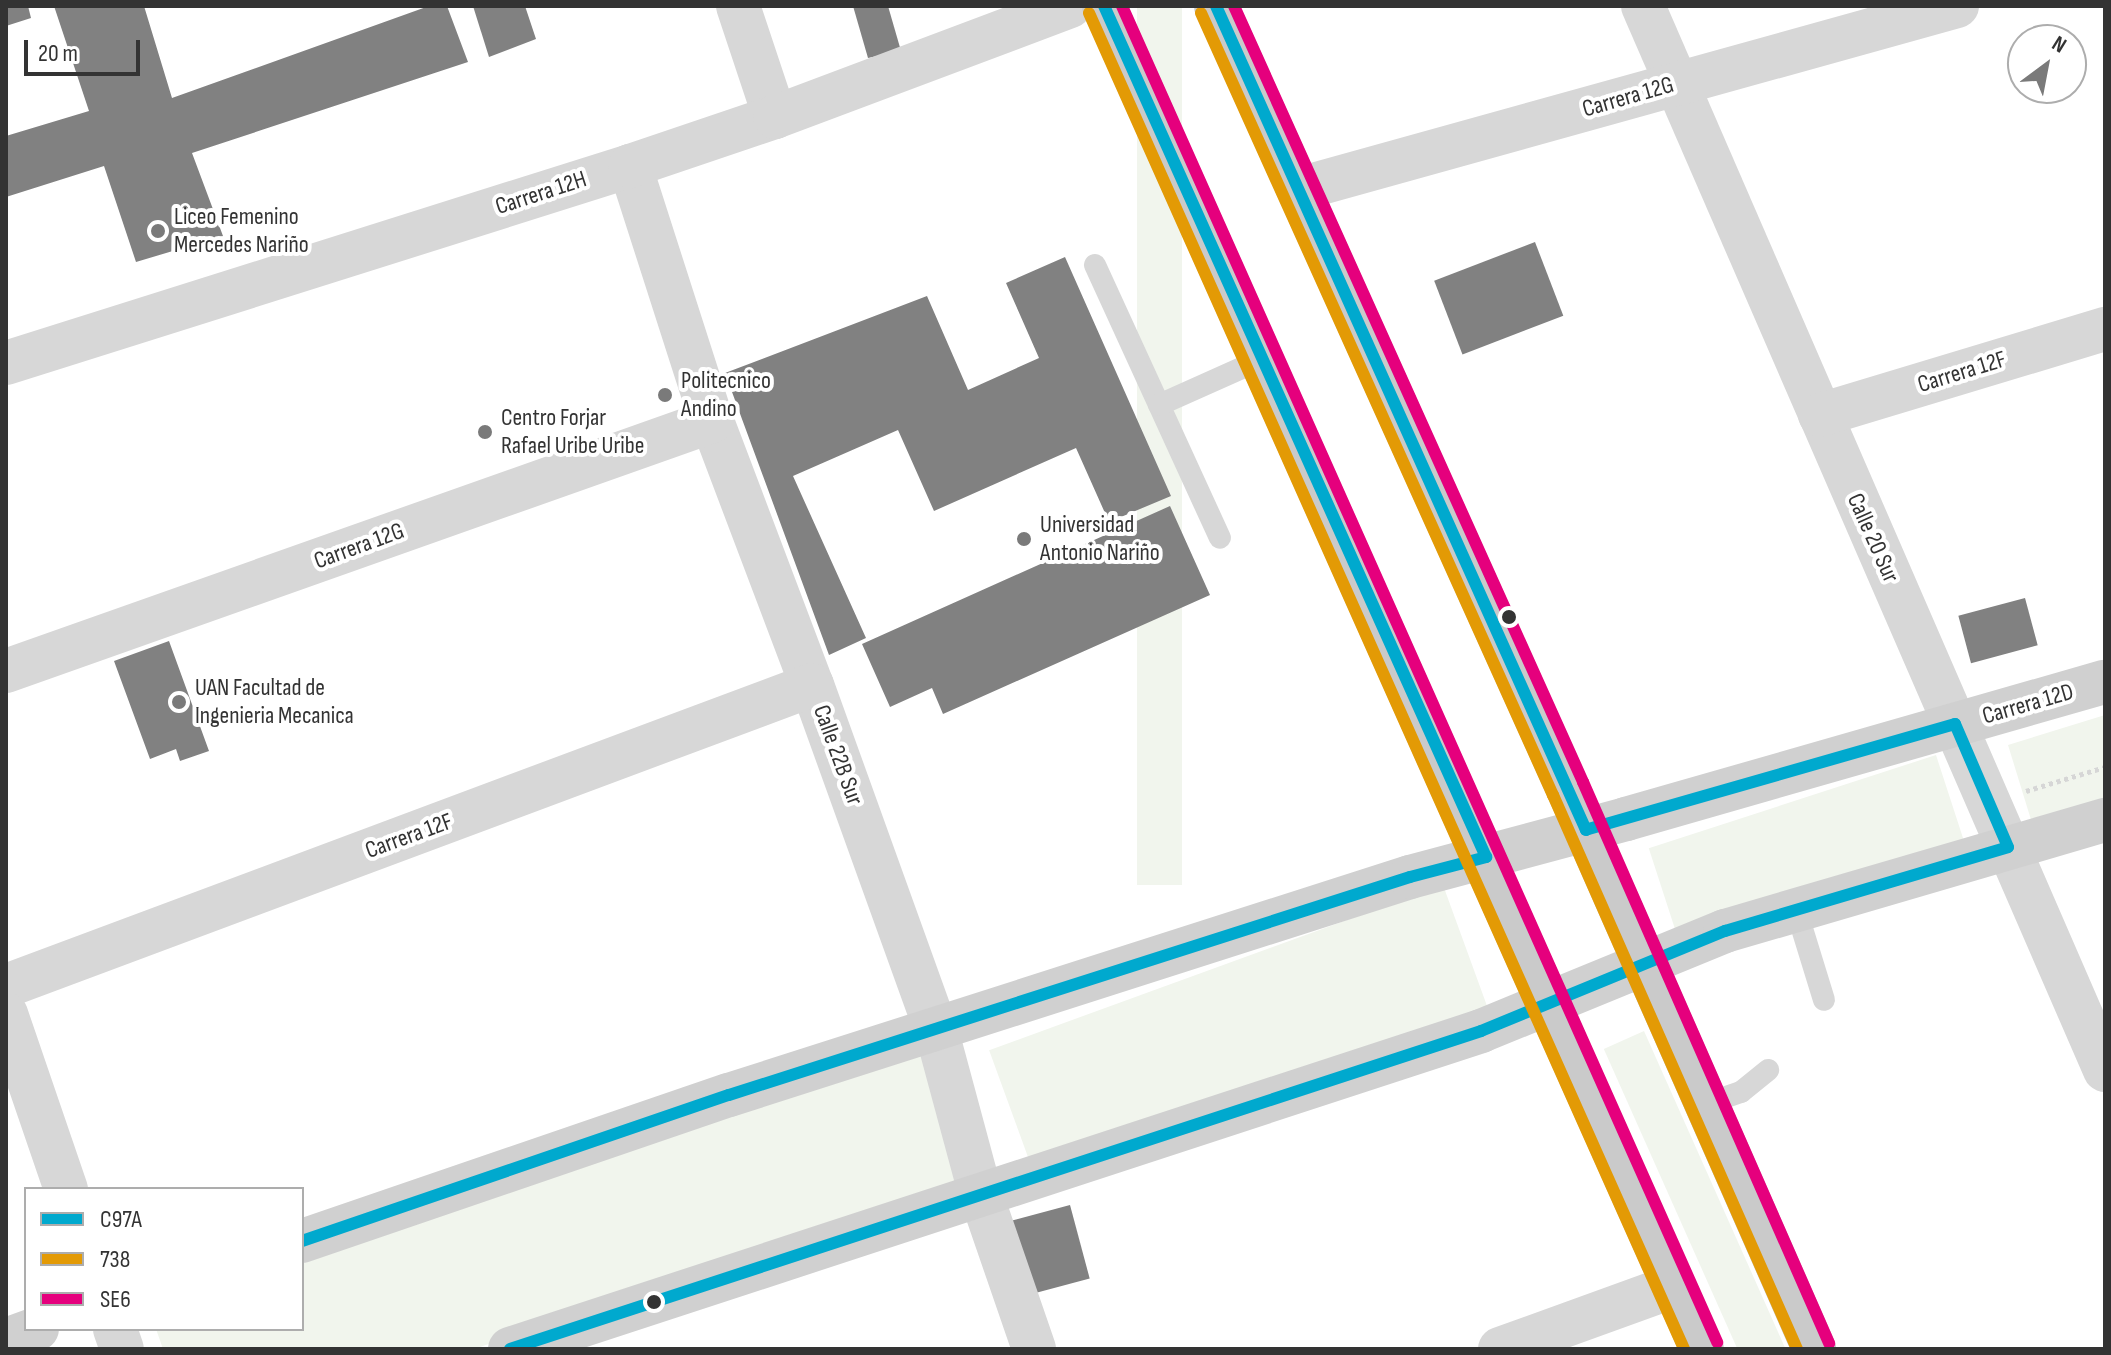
<!DOCTYPE html>
<meta charset="utf-8">
<style>
body{margin:0}
#map{position:relative;width:2111px;height:1355px;overflow:hidden;background:#fff;font-family:"Sofia Sans Condensed",sans-serif}
div>[style]{position:absolute}
[style*='--x']{left:calc(var(--x)*1px);top:calc(var(--y)*1px);width:calc(var(--w)*1px);rotate:calc(var(--a)*1deg)}
.green>*{inset:0;background:#f1f5ed;transform-origin:0 0}
.building>*{inset:0;background:#818181;transform-origin:0 0}
.path>*{height:5px;margin-top:-2.5px;transform-origin:0;background:repeating-linear-gradient(90deg,#d6d6d6 0 4px,transparent 0 8px)}
.lane>*{height:22px;margin:-11px;padding:0 11px;transform-origin:11px;border-radius:11px;background:#d7d7d7}
.street>*{height:44px;margin:-22px;padding:0 22px;transform-origin:22px;border-radius:22px;background:#d7d7d7}
.secondary>*{height:44px;margin:-22px;padding:0 22px;transform-origin:22px;border-radius:22px;background:#d0d0d0}
.primary>*{height:44px;margin:-22px;padding:0 22px;transform-origin:22px;border-radius:22px;background:#cacaca}
.bus-1>*{height:12px;margin:-6px;padding:0 6px;transform-origin:6px;border-radius:6px;background:#00a9ce}
.bus-2>*{height:12px;margin:-6px;padding:0 6px;transform-origin:6px;border-radius:6px;background:#e39a05}
.bus-3>*{height:12px;margin:-6px;padding:0 6px;transform-origin:6px;border-radius:6px;background:#e5007d}
.dots>*{width:22px;height:22px;translate:-50% -50%;box-sizing:border-box;border:4px solid #fff;border-radius:50%}
span{translate:-50% -50%;white-space:nowrap;text-align:center;line-height:1.15;-webkit-text-stroke:8px #fff;paint-order:stroke}
.street-label{font-size:24px;color:#333}
.poi-label{font-size:24px;color:#333}
.left{translate:0 -50%;text-align:left}
.frame{position:absolute;inset:0;border:8px solid #333;pointer-events:none}
.legend{position:absolute;left:24px;top:1187px;width:280px;height:144px;box-sizing:border-box;background:#fff;border:2px solid #adadad;margin:0;padding:10px 14px;list-style:none;font-size:24px;color:#333}
.legend li{display:flex;align-items:center;gap:16px;height:40px}
.legend b{width:40px;border:2px solid #adadad}
.north{position:absolute;left:2007px;top:24px;width:80px;height:80px;box-sizing:border-box;background:#fff;border:2px solid #adadad;border-radius:50%;rotate:32deg;font-size:22px;font-weight:700;line-height:32px;text-align:center;color:#333}
.north::after{content:'';display:block;margin:auto;width:28px;height:36px;background:#7a7a7a;clip-path:polygon(50% 0,100% 100%,50% 72%,0 100%)}
.scale{position:absolute;left:24px;top:40px;width:116px;height:36px;box-sizing:border-box;border:4px solid #333;border-top:0;padding-left:10px;font-size:24px;line-height:28px;white-space:nowrap;color:#333;-webkit-text-stroke:6px #fff;paint-order:stroke}
</style>
<div id="map">
<div class="green">
<div style="left:1137px;top:6px;width:45px;height:879px"></div>
<div style="clip-path:polygon(2105px 715px,2105px 815px,2036px 836px,2008px 745px)"></div>
<div style="left:1936px;top:755px;width:95px;height:302px;rotate:72deg"></div>
<div style="left:1443px;top:885px;width:133px;height:483px;rotate:70deg"></div>
<div style="left:1644px;top:1031px;width:347px;height:44px;rotate:66deg"></div>
<div style="clip-path:polygon(920px 1036px,960px 1183px,474px 1349px,163px 1349px,156px 1329px,302px 1329px,302px 1264px)"></div>
</div>
<div class="building">
<div style="clip-path:polygon(6px 6px,28px 6px,31px 18px,6px 26px)"></div>
<div style="clip-path:polygon(54px 6px,144px 6px,172px 98px,429px 6px,447px 6px,468px 62px,192px 153px,223px 236px,136px 262px,104px 166px,6px 197px,6px 136px,89px 111px)"></div>
<div style="clip-path:polygon(473px 6px,525px 6px,536px 39px,489px 57px)"></div>
<div style="clip-path:polygon(853px 6px,888px 6px,901px 51px,868px 58px)"></div>
<div style="left:1535px;top:242px;width:79px;height:108px;rotate:69deg"></div>
<div style="clip-path:polygon(1065px 257px,1171px 496px,1109px 522px,1076px 448px,934px 511px,898px 430px,793px 476px,866px 638px,829px 655px,725px 373px,927px 296px,968px 390px,1039px 358px,1006px 283px)"></div>
<div style="clip-path:polygon(1170px 506px,1210px 595px,943px 714px,932px 688px,890px 707px,862px 644px)"></div>
<div style="left:2025px;top:598px;width:49px;height:69px;rotate:75deg"></div>
<div style="clip-path:polygon(169px 641px,209px 751px,180px 761px,176px 749px,150px 759px,114px 661px)"></div>
<div style="left:1070px;top:1205px;width:76px;height:61px;rotate:75deg"></div>
</div>
<div class="path">
<div style="--x:2026;--y:791;--w:83;--a:-16.9"></div>
</div>
<div class="lane">
<div style="--x:1095;--y:265;--w:300;--a:65.4"></div>
<div style="--x:1159;--y:405;--w:113;--a:-24.1"></div>
<div style="--x:1796;--y:909;--w:95;--a:72.9"></div>
<div style="--x:1706;--y:1104;--w:37;--a:-19"></div>
<div style="--x:1741;--y:1092;--w:35;--a:-39"></div>
</div>
<div class="street">
<div style="--x:738;--y:6;--w:117;--a:71.6"></div>
<div style="--x:1643;--y:6;--w:1160;--a:66.53"></div>
<div style="--x:630;--y:166;--w:268;--a:72.2"></div>
<div style="--x:712;--y:421;--w:282;--a:69.3"></div>
<div style="--x:812;--y:685;--w:366;--a:70.2"></div>
<div style="--x:936;--y:1029;--w:169;--a:74.9"></div>
<div style="--x:980;--y:1192;--w:166;--a:71"></div>
<div style="--x:1299;--y:189;--w:683;--a:-15.54"></div>
<div style="--x:6;--y:363;--w:654;--a:-17.52"></div>
<div style="--x:630;--y:166;--w:153;--a:-18.7"></div>
<div style="--x:775;--y:117;--w:315;--a:-20.6"></div>
<div style="--x:1820;--y:415;--w:298;--a:-16.8"></div>
<div style="--x:6;--y:671;--w:749;--a:-19.5"></div>
<div style="--x:6;--y:986;--w:860;--a:-20.48"></div>
<div style="--x:6;--y:1014;--w:185;--a:71.1"></div>
<div style="--x:115;--y:1329;--w:21;--a:71"></div>
<div style="--x:1500;--y:1349;--w:185;--a:-19.9"></div>
</div>
<div class="secondary">
<div style="--x:302;--y:1241;--w:451;--a:-18.9"></div>
<div style="--x:729;--y:1095;--w:715;--a:-17.75"></div>
<div style="--x:1410;--y:877;--w:224;--a:-15"></div>
<div style="--x:1626;--y:819;--w:498;--a:-16"></div>
<div style="--x:6;--y:1340;--w:33;--a:-20"></div>
<div style="--x:510;--y:1349;--w:1022;--a:-18.13"></div>
<div style="--x:1481;--y:1031;--w:264;--a:-22.3"></div>
<div style="--x:1725;--y:931;--w:396;--a:-16.3"></div>
</div>
<div class="primary">
<div style="--x:1104;--y:6;--w:1470;--a:66"></div>
<div style="--x:1216;--y:6;--w:858;--a:65.79"></div>
<div style="--x:1568;--y:789;--w:612;--a:66.28"></div>
</div>
<div class="bus-1">
<div style="--x:302;--y:1241;--w:451;--a:-18.9"></div>
<div style="--x:729;--y:1095;--w:715;--a:-17.75"></div>
<div style="--x:1410;--y:877;--w:79;--a:-14.7"></div>
<div style="--x:1486;--y:857;--w:933;--a:-114.17"></div>
<div style="--x:510;--y:1349;--w:1022;--a:-18.13"></div>
<div style="--x:1481;--y:1031;--w:264;--a:-22.3"></div>
<div style="--x:1725;--y:931;--w:295;--a:-16.5"></div>
<div style="--x:2008;--y:847;--w:134;--a:-113.3"></div>
<div style="--x:1955;--y:724;--w:384;--a:164"></div>
<div style="--x:1586;--y:830;--w:903;--a:-114.18"></div>
</div>
<div class="bus-2">
<div style="--x:1089;--y:13;--w:1463;--a:65.99"></div>
<div style="--x:1201;--y:13;--w:858;--a:65.77"></div>
<div style="--x:1553;--y:795;--w:605;--a:66.23"></div>
</div>
<div class="bus-3">
<div style="--x:1122;--y:6;--w:1463;--a:65.99"></div>
<div style="--x:1234;--y:6;--w:851;--a:65.78"></div>
<div style="--x:1583;--y:782;--w:613;--a:66.32"></div>
</div>
<div class="dots">
<div style="left:158px;top:231px;background:#7a7a7a"></div>
<div style="left:665px;top:395px;background:#7a7a7a"></div>
<div style="left:485px;top:432px;background:#7a7a7a"></div>
<div style="left:1024px;top:539px;background:#7a7a7a"></div>
<div style="left:1509px;top:617px;background:#333"></div>
<div style="left:179px;top:702px;background:#7a7a7a"></div>
<div style="left:654px;top:1302px;background:#333"></div>
</div>
<div class="street-label">
<span style="left:1628px;top:97px;rotate:-16deg">Carrera 12G</span>
<span style="left:541px;top:193px;rotate:-18deg">Carrera 12H</span>
<span style="left:1962px;top:372px;rotate:-17deg">Carrera 12F</span>
<span style="left:1873px;top:538px;rotate:66deg">Calle 20 Sur</span>
<span style="left:359px;top:546px;rotate:-20deg">Carrera 12G</span>
<span style="left:2028px;top:704px;rotate:-16deg">Carrera 12D</span>
<span style="left:838px;top:755px;rotate:70deg">Calle 22B Sur</span>
<span style="left:409px;top:836px;rotate:-20deg">Carrera 12F</span>
</div>
<div class="poi-label">
<span class="left" style="left:174px;top:231px">Liceo Femenino<br>Mercedes Nariño</span>
<span class="left" style="left:681px;top:395px">Politecnico<br>Andino</span>
<span class="left" style="left:501px;top:432px">Centro Forjar<br>Rafael Uribe Uribe</span>
<span class="left" style="left:1040px;top:539px">Universidad<br>Antonio Nariño</span>
<span class="left" style="left:195px;top:702px">UAN Facultad de<br>Ingenieria Mecanica</span>
</div>
<div class="frame"></div>
<ul class="legend">
<li><b style="height:10px;background:#00a9ce"></b>C97A</li>
<li><b style="height:10px;background:#e39a05"></b>738</li>
<li><b style="height:10px;background:#e5007d"></b>SE6</li>
</ul>
<div class="north">N</div>
<div class="scale">20 m</div>
</div>
